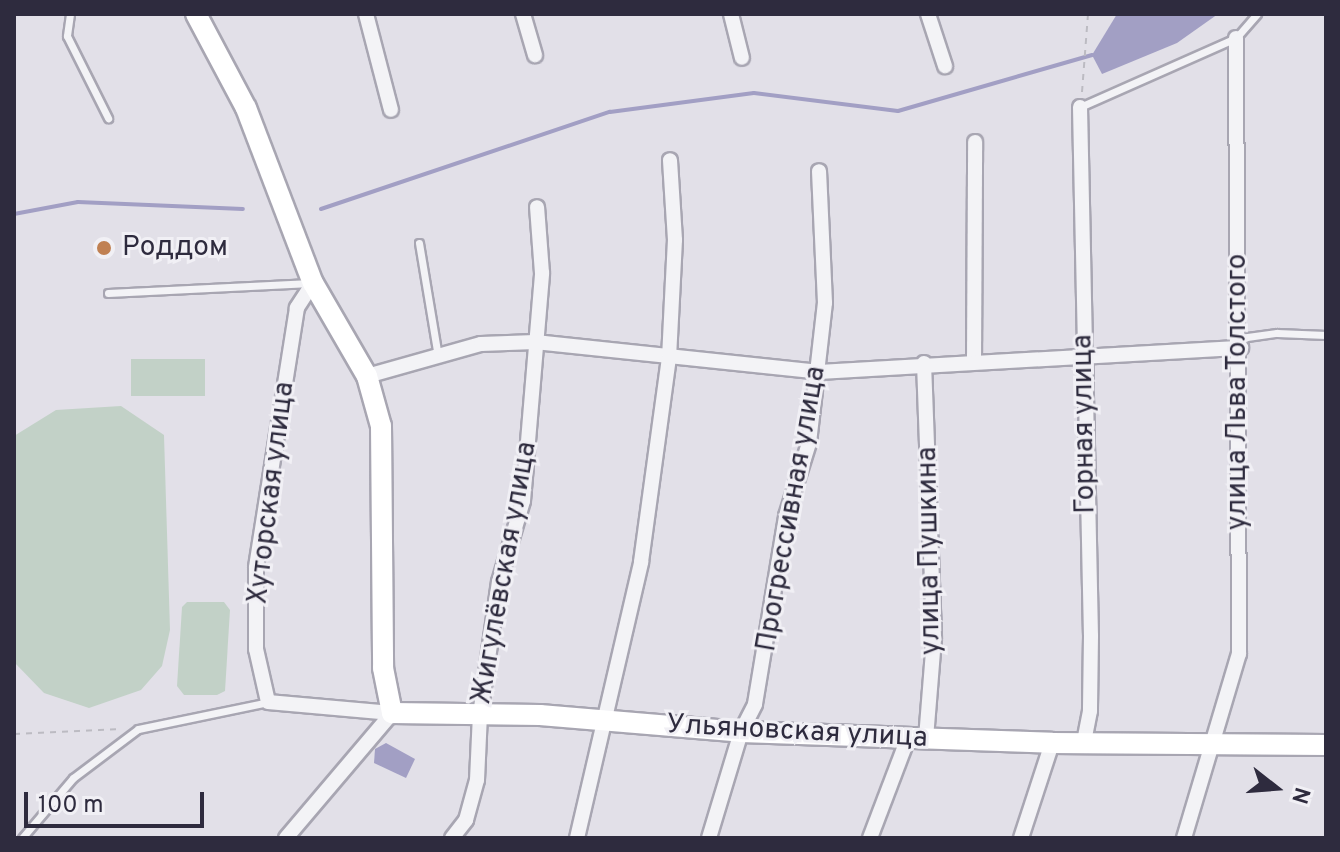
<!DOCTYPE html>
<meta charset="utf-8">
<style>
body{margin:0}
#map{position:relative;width:1340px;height:852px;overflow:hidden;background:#e2e0e8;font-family:Overpass,sans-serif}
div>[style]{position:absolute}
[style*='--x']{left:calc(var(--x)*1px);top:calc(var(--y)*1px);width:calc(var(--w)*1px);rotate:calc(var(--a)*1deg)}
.green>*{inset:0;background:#c2d1c7;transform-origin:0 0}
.water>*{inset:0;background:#a29fc4}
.stream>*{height:4px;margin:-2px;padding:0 2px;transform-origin:2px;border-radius:2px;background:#a29fc4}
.path>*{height:2px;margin-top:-1px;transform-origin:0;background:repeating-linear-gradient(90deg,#bcbbc2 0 6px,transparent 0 12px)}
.roads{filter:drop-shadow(2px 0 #a8a6b2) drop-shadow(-2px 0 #a8a6b2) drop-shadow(0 2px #a8a6b2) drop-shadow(0 -2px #a8a6b2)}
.lane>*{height:7px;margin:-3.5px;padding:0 3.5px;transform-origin:3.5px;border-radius:3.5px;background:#f3f3f6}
.street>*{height:14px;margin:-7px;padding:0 7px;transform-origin:7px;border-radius:7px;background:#f3f3f6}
.secondary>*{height:20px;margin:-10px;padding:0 10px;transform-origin:10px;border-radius:10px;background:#fff}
.dots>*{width:22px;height:22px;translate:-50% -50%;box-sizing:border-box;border:4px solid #f1f0f5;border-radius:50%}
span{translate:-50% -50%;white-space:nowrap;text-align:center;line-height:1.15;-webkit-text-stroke:6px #f1f0f5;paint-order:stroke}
.poi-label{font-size:28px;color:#2e2b3e}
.left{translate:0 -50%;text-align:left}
.street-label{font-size:28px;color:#2e2b3e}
.frame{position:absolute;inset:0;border:16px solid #2e2b3e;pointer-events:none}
.north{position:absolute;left:1236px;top:748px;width:80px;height:80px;-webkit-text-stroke:6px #f1f0f5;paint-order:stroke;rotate:107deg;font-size:22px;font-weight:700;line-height:32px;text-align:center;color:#2e2b3e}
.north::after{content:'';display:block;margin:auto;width:28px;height:36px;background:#2e2b3e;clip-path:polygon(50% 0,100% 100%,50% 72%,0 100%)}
.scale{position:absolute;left:24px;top:792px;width:180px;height:36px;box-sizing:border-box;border:4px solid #2e2b3e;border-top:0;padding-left:10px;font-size:24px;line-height:28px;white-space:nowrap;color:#2e2b3e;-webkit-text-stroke:6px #f1f0f5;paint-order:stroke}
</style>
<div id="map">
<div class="green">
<div style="left:205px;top:359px;width:37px;height:74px;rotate:90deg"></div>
<div style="clip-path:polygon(121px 406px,164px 435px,170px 630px,162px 666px,141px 690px,89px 708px,44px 693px,14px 662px,14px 436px,56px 410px)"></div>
<div style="clip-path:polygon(187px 602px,224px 602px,230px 610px,225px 691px,217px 695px,184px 695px,177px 686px,182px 607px)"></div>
</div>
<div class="water">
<div style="clip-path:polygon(1117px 14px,1218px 14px,1177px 43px,1102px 74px,1092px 55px)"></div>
<div style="clip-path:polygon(386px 743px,415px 759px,406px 778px,374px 763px,375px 749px)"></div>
</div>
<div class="stream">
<div style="--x:321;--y:209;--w:305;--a:-18.6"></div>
<div style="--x:610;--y:112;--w:145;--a:-7.5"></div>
<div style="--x:754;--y:93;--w:145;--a:7.1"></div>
<div style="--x:898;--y:111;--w:202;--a:-16.1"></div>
<div style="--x:14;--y:214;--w:65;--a:-10.6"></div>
<div style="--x:78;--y:202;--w:165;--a:2.4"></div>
</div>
<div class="path">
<div style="--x:1082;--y:92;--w:78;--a:-85.6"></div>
<div style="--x:14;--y:734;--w:107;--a:-2.7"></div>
</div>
<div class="roads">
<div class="lane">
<div style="--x:70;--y:14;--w:22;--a:98"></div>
<div style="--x:67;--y:36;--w:92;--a:63.4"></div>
<div style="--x:1080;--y:107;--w:171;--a:-23.9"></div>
<div style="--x:1236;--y:38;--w:32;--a:-49"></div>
<div style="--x:419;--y:243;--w:115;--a:80.5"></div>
<div style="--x:108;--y:293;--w:203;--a:-2.8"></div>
<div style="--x:1240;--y:338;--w:37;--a:-8"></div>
<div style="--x:1277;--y:333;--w:49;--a:2.3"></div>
<div style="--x:22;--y:838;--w:79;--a:-49.6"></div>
<div style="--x:73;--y:778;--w:81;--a:-37"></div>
<div style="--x:138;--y:729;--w:133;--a:-11.7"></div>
</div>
<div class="street">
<div style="--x:366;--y:14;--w:99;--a:75.4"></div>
<div style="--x:523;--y:14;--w:43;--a:73.7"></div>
<div style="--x:731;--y:14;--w:45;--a:76"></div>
<div style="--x:928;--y:14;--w:55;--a:71.9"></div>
<div style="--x:1080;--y:107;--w:529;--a:88.81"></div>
<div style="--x:1091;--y:636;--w:75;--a:90.8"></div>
<div style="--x:1090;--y:711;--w:31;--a:101"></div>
<div style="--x:313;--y:283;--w:30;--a:123"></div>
<div style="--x:297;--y:308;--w:263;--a:99"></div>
<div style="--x:256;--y:568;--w:81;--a:90"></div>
<div style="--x:256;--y:649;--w:54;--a:77.2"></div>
<div style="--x:268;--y:702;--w:124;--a:5.1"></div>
<div style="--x:974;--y:360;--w:218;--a:-89.7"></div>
<div style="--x:924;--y:363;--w:276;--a:87.9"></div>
<div style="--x:934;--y:639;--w:99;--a:94.6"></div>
<div style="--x:367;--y:376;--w:118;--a:-15.7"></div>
<div style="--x:481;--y:344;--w:54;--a:-2.1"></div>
<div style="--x:535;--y:342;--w:286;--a:6"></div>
<div style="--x:819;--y:372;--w:423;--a:-3.3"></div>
<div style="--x:286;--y:838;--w:164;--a:-49.7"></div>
<div style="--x:452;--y:838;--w:23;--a:-52"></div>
<div style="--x:466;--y:820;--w:41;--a:-74.6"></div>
<div style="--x:477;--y:780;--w:65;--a:-87.4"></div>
<div style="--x:480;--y:715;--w:134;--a:-81.9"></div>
<div style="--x:499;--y:582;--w:84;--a:-73.5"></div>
<div style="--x:523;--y:501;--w:229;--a:-85.2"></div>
<div style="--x:542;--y:273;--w:66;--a:-94.3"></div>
<div style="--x:577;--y:838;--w:283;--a:-76.9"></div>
<div style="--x:641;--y:562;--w:206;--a:-82.2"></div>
<div style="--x:669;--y:358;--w:118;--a:-87.1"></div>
<div style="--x:675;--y:240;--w:80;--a:-93.6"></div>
<div style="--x:709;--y:838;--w:111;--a:-73.2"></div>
<div style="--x:741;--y:732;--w:31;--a:-63"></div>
<div style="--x:755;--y:704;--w:191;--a:-80.6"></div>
<div style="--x:786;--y:516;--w:77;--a:-72.5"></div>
<div style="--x:809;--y:443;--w:141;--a:-83.5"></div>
<div style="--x:825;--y:303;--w:132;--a:-92.6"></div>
<div style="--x:870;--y:838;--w:107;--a:-69.2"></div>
<div style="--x:1021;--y:838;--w:100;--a:-71.9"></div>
<div style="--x:1184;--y:838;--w:192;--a:-73.4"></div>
<div style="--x:1239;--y:654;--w:616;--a:-90.28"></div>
</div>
<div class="secondary">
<div style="--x:196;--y:14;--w:106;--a:62"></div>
<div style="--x:246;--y:108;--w:187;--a:69.1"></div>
<div style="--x:313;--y:283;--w:108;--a:59.9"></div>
<div style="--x:367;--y:376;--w:52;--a:74.4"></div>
<div style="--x:381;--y:426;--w:242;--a:89.5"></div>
<div style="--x:383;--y:668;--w:46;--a:78.7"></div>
<div style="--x:392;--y:713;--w:148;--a:0.8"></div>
<div style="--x:540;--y:715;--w:202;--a:4.8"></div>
<div style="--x:741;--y:732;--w:311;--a:2"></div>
<div style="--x:1052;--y:743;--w:274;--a:0.4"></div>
</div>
</div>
<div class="dots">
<div style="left:104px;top:248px;background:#c08052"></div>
</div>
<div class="poi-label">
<span class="left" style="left:122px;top:248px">Роддом</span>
</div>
<div class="street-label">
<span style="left:1238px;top:392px;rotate:-90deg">улица Льва Толстого</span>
<span style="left:1085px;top:424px;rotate:-91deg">Горная улица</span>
<span style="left:272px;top:493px;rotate:-83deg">Хуторская улица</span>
<span style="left:792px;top:509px;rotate:-80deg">Прогрессивная улица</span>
<span style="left:930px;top:551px;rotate:-91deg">улица Пушкина</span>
<span style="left:505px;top:573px;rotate:-80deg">Жигулёвская улица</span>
<span style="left:797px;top:732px;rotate:3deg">Ульяновская улица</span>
</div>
<div class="frame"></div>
<div class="north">N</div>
<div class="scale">100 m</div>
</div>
